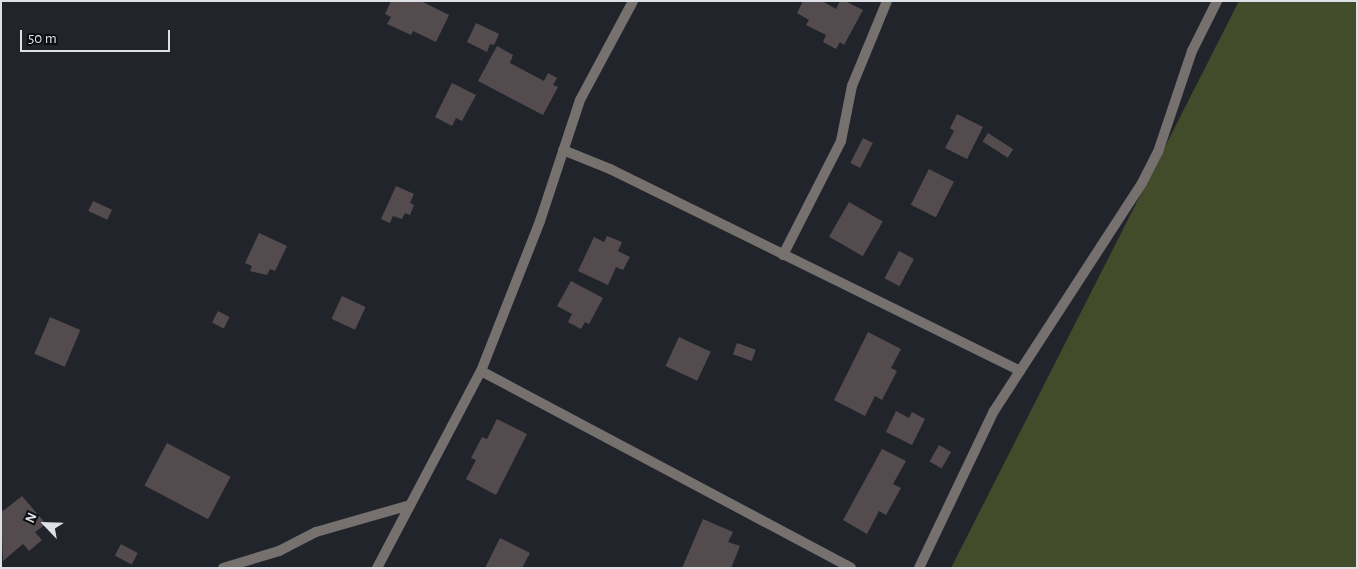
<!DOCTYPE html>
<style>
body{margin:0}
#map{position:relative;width:1358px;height:569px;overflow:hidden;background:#21252b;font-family:"Alegreya Sans",sans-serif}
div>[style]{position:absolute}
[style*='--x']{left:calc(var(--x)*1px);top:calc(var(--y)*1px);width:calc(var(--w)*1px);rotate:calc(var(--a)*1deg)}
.green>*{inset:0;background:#424c2a}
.building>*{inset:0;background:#544b4f;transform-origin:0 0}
.minor>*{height:10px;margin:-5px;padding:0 5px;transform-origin:5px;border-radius:5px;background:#76716f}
span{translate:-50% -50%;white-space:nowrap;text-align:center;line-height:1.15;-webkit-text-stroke:5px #0c0e11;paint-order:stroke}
.frame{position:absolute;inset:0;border:2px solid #dde0e4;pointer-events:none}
.north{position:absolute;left:20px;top:499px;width:50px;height:50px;-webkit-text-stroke:4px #0c0e11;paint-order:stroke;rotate:294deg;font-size:14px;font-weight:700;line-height:20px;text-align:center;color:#dde0e4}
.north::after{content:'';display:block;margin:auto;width:18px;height:22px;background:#dde0e4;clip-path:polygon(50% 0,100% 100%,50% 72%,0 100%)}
.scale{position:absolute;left:20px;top:30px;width:150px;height:22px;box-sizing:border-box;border:2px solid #dde0e4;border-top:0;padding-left:6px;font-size:15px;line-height:18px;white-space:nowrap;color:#dde0e4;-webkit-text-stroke:4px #0c0e11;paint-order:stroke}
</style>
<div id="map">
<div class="green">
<div style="clip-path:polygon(1239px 1px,1357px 1px,1357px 568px,951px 568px)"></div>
</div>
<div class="building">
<div style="clip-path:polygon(391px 1px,421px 1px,449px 15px,436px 42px,413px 31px,411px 35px,387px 24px,391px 17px,385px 14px)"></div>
<div style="clip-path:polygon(803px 1px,822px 1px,836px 9px,840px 1px,845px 1px,863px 10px,844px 45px,840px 42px,836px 49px,823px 42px,826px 35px,806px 25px,809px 20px,797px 13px)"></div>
<div style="clip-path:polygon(476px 23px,499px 34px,494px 45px,490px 44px,487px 52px,467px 42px)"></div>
<div style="clip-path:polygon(497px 46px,513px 55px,510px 63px,544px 81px,548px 73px,557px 78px,553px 85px,558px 87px,543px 115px,478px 81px)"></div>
<div style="clip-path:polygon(452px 83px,476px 95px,462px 121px,456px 118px,452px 126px,435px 117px)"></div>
<div style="clip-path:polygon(957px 114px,983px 127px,967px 159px,945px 148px,954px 131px,950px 128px)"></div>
<div style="left:988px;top:133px;width:30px;height:10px;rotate:33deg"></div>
<div style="left:863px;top:138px;width:11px;height:28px;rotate:27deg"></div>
<div style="left:929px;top:169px;width:28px;height:40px;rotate:27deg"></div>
<div style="clip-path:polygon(396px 186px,414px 194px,410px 203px,414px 205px,410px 215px,405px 213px,402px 219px,393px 216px,390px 223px,381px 219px)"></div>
<div style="left:93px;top:201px;width:21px;height:11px;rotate:25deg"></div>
<div style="left:849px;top:202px;width:39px;height:40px;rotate:30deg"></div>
<div style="clip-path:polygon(259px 233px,287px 246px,275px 271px,270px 269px,267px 275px,250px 271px,252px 266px,245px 263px)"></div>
<div style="clip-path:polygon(607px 236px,622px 242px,618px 251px,630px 257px,623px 270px,616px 267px,608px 285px,578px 271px,594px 237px,604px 242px)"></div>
<div style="left:899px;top:251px;width:17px;height:31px;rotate:28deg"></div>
<div style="clip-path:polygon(571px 281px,603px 298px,589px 324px,585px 322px,581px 329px,568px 322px,572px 314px,557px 306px)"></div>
<div style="left:342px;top:296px;width:26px;height:25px;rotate:25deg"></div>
<div style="left:218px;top:311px;width:13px;height:13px;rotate:27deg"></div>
<div style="left:50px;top:317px;width:33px;height:40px;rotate:23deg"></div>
<div style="clip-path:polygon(868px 332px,901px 349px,891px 368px,897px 371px,882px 400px,875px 396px,865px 416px,834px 400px)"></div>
<div style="left:679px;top:337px;width:35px;height:32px;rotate:25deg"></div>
<div style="left:737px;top:343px;width:20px;height:12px;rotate:20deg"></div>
<div style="clip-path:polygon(896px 411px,909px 418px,912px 412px,925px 419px,912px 445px,886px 432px)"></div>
<div style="clip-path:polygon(497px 419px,527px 434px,496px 495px,466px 479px,476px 460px,471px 458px,482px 437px,487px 439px)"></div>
<div style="left:167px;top:443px;width:72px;height:48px;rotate:28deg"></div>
<div style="left:939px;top:445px;width:14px;height:19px;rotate:30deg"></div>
<div style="clip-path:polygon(882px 449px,906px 461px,893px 484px,901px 488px,886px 515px,879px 511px,867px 534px,843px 520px)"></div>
<div style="clip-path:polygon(22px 496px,46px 524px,35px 532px,42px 540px,29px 551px,23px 544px,3px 561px,1px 509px,3px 511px)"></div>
<div style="clip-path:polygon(703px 519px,733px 532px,728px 542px,740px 546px,731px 568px,682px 568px)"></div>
<div style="clip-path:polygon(500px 538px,530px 553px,522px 568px,485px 568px)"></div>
<div style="left:121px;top:544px;width:19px;height:13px;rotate:28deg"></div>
</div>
<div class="minor">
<div style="--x:563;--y:150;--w:51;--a:22"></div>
<div style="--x:610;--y:169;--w:457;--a:26.2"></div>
<div style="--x:783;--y:255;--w:128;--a:-63"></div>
<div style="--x:841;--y:141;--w:56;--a:-78.7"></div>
<div style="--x:852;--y:86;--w:92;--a:-67.6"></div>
<div style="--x:481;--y:371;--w:419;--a:28"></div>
<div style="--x:223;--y:568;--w:59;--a:-16.9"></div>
<div style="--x:279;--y:551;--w:42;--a:-27.2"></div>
<div style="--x:316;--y:532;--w:98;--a:-16"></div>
<div style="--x:377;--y:568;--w:223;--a:-62.2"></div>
<div style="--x:481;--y:371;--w:161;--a:-68.5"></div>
<div style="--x:540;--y:221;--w:127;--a:-71.7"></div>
<div style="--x:580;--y:100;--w:112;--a:-61.8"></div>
<div style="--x:919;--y:568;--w:174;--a:-64.5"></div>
<div style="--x:994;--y:411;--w:272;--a:-57"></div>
<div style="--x:1142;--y:183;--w:35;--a:-63"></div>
<div style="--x:1158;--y:152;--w:107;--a:-71.4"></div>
<div style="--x:1192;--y:51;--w:56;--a:-63.4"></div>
</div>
<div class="frame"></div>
<div class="north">N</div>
<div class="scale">50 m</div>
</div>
